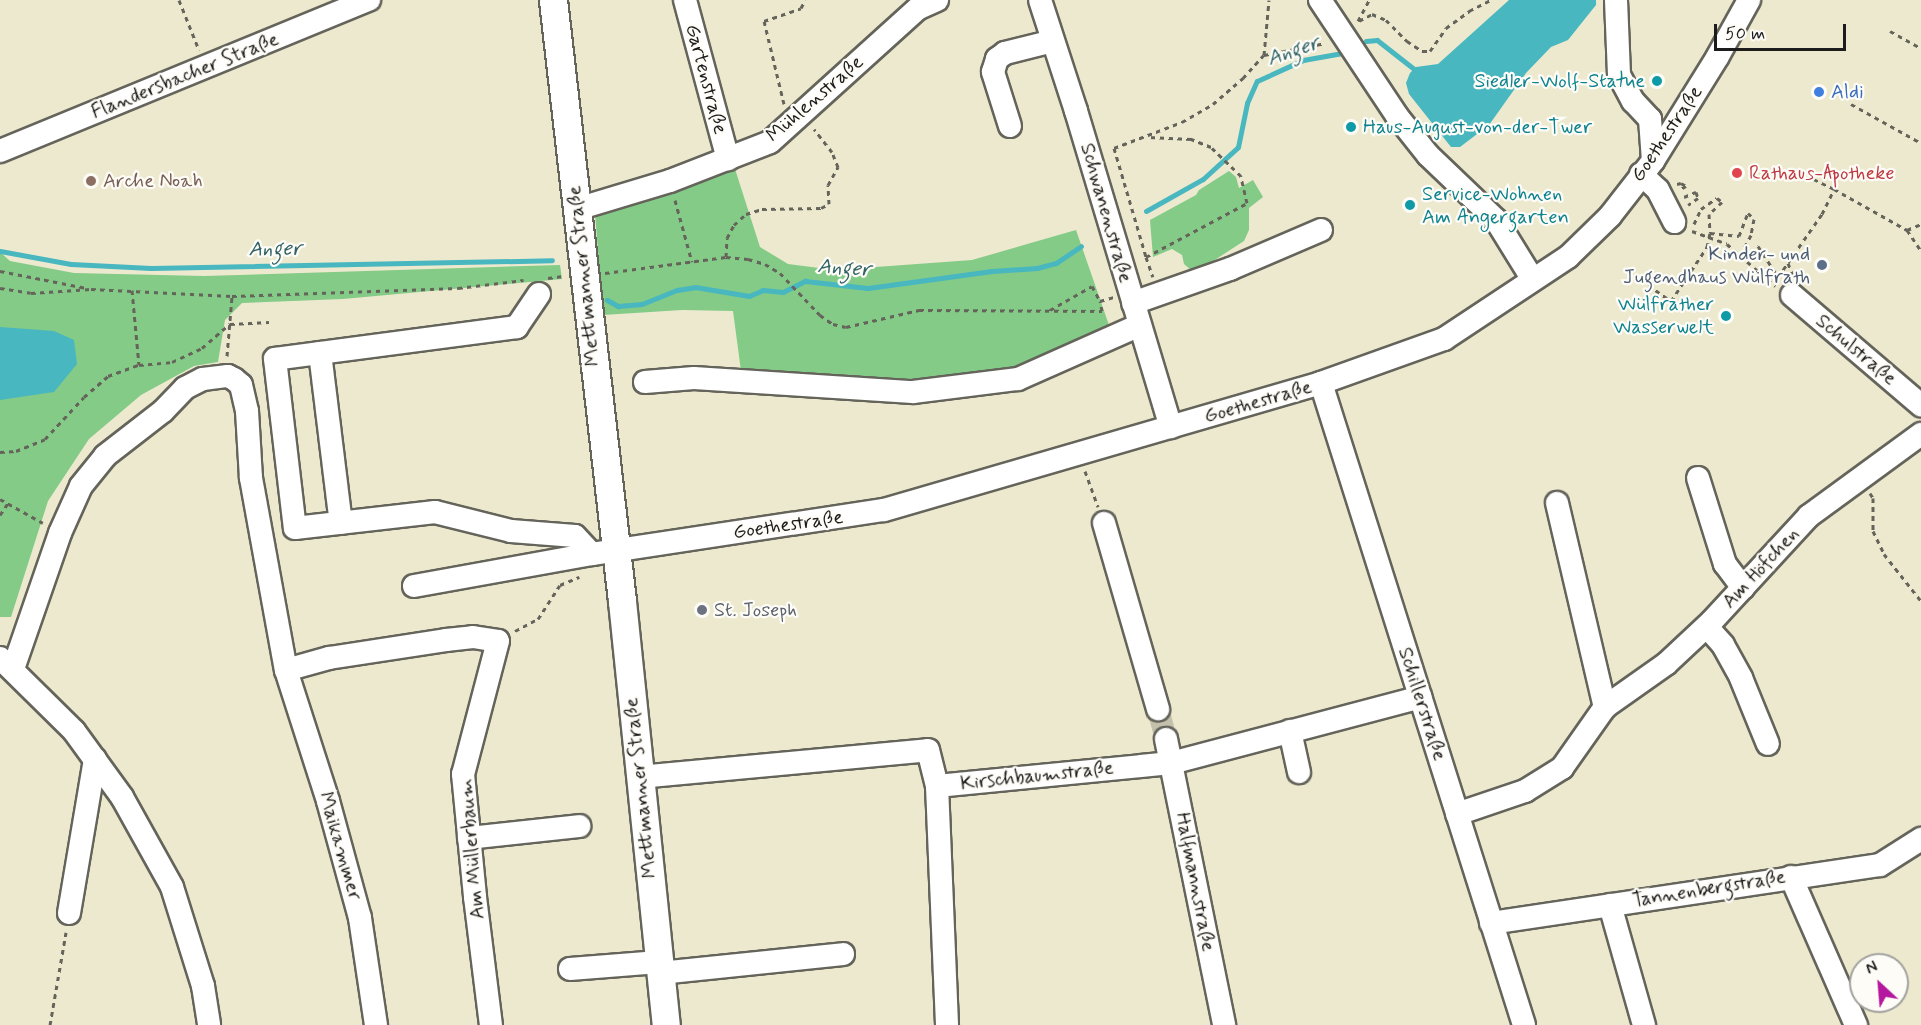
<!DOCTYPE html>
<meta charset="utf-8">
<style>
body{margin:0}
#map{position:relative;width:1921px;height:1025px;overflow:hidden;background:#ede9cf;font-family:Mynerve,sans-serif}
div>[style]{position:absolute}
[style*='--x']{left:calc(var(--x)*1px);top:calc(var(--y)*1px);width:calc(var(--w)*1px);rotate:calc(var(--a)*1deg)}
.green>*{inset:0;background:#83cb87}
.water>*{inset:0;background:#48b7bf}
.stream>*{height:5px;margin:-2.5px;padding:0 2.5px;transform-origin:2.5px;border-radius:2.5px;background:#48b7bf}
.minor-tunnel>*{height:22px;margin-top:-11px;transform-origin:0;background:repeating-linear-gradient(90deg,#c3c0ab 0 22px,transparent 0 33px)}
.path>*{height:3px;margin-top:-1.5px;transform-origin:0;background:repeating-linear-gradient(90deg,#65645b 0 4.5px,transparent 0 9px)}
.roads{filter:drop-shadow(2px 0 #65645b) drop-shadow(-2px 0 #65645b) drop-shadow(0 2px #65645b) drop-shadow(0 -2px #65645b)}
.minor>*{height:22px;margin:-11px;padding:0 11px;transform-origin:11px;border-radius:11px;background:#fff}
.major>*{height:27px;margin:-13.5px;padding:0 13.5px;transform-origin:13.5px;border-radius:13.5px;background:#fff}
.dots>*{width:16px;height:16px;translate:-50% -50%;box-sizing:border-box;border:3px solid #fdfcf7;border-radius:50%}
span{translate:-50% -50%;white-space:nowrap;text-align:center;line-height:1.15;-webkit-text-stroke:4.5px #fdfcf7;paint-order:stroke}
.street-label{font-size:20px;color:#1c1c1c}
.culture-label{font-size:20px;color:#0d838f}
.right{translate:-100% -50%;text-align:right}
.left{translate:0 -50%;text-align:left}
.shop-label{font-size:20px;color:#366cbe}
.health-label{font-size:20px;color:#be3a42}
.education-label{font-size:20px;color:#785e54}
.service-label{font-size:20px;color:#4e5e75}
.worship-label{font-size:20px;color:#5b616d}
.water-label{font-size:21px;color:#306265;font-style:italic}
.north{position:absolute;left:1849px;top:953px;width:60px;height:60px;box-sizing:border-box;background:#fdfcf7;border:2px solid #a3a29f;border-radius:50%;rotate:334deg;font-size:16px;font-weight:700;line-height:24px;text-align:center;color:#1c1c1c}
.north::after{content:'';display:block;margin:auto;width:21px;height:27px;background:#b5179e;clip-path:polygon(50% 0,100% 100%,50% 72%,0 100%)}
.scale{position:absolute;left:1714px;top:24px;width:132px;height:27px;box-sizing:border-box;border:3px solid #1c1c1c;border-top:0;padding-left:8px;font-size:18px;line-height:21px;white-space:nowrap;color:#1c1c1c;-webkit-text-stroke:4px #fdfcf7;paint-order:stroke}
</style>
<div id="map">
<div class="green">
<div style="clip-path:polygon(735px 169px,760px 247px,788px 264px,835px 270px,972px 260px,1076px 230px,1110px 328px,1003px 373px,896px 383px,741px 371px,733px 311px,682px 310px,603px 315px,595px 213px)"></div>
<div style="clip-path:polygon(1229px 171px,1236px 177px,1239px 188px,1253px 180px,1263px 197px,1249px 208px,1249px 230px,1244px 241px,1210px 263px,1192px 271px,1184px 264px,1182px 255px,1172px 249px,1153px 257px,1150px 220px,1196px 195px,1199px 190px)"></div>
<div style="clip-path:polygon(0 252px,10px 261px,74px 273px,204px 276px,560px 265px,562px 279px,343px 299px,242px 303px,225px 320px,218px 362px,194px 366px,141px 395px,89px 439px,48px 501px,11px 617px,0 617px)"></div>
</div>
<div class="water">
<div style="clip-path:polygon(1509px 0,1596px 0,1596px 5px,1568px 40px,1551px 47px,1526px 73px,1489px 125px,1460px 147px,1451px 147px,1409px 94px,1406px 83px,1410px 73px,1416px 67px,1438px 64px)"></div>
<div style="clip-path:polygon(0 327px,54px 331px,74px 340px,77px 364px,54px 392px,0 400px)"></div>
</div>
<div class="stream">
<div style="--x:1366;--y:41;--w:11;--a:-5"></div>
<div style="--x:1377;--y:40;--w:47;--a:38.1"></div>
<div style="--x:1146;--y:211;--w:65;--a:-29.3"></div>
<div style="--x:1203;--y:179;--w:47;--a:-42.4"></div>
<div style="--x:1238;--y:147;--w:45;--a:-78.4"></div>
<div style="--x:1247;--y:103;--w:24;--a:-66"></div>
<div style="--x:1257;--y:81;--w:51;--a:-24.5"></div>
<div style="--x:1303;--y:60;--w:40;--a:-10"></div>
<div style="--x:0;--y:251;--w:72;--a:10.4"></div>
<div style="--x:71;--y:264;--w:80;--a:2.9"></div>
<div style="--x:151;--y:268;--w:401;--a:-1.1"></div>
<div style="--x:607;--y:300;--w:13;--a:29"></div>
<div style="--x:618;--y:306;--w:24;--a:-5"></div>
<div style="--x:642;--y:304;--w:38;--a:-22"></div>
<div style="--x:677;--y:290;--w:18;--a:-9"></div>
<div style="--x:695;--y:287;--w:55;--a:9.5"></div>
<div style="--x:749;--y:296;--w:15;--a:-23"></div>
<div style="--x:763;--y:290;--w:20;--a:6"></div>
<div style="--x:783;--y:292;--w:25;--a:-27"></div>
<div style="--x:805;--y:281;--w:63;--a:6.3"></div>
<div style="--x:868;--y:288;--w:125;--a:-7.8"></div>
<div style="--x:992;--y:271;--w:45;--a:-3.8"></div>
<div style="--x:1037;--y:268;--w:20;--a:-15"></div>
<div style="--x:1056;--y:263;--w:30;--a:-34"></div>
</div>
<div class="minor-tunnel">
<div style="--x:1158;--y:709;--w:31;--a:75"></div>
</div>
<div class="path">
<div style="--x:179;--y:0;--w:54;--a:68.2"></div>
<div style="--x:1358;--y:21;--w:24;--a:-62"></div>
<div style="--x:1359;--y:21;--w:15;--a:-28"></div>
<div style="--x:1372;--y:14;--w:15;--a:23"></div>
<div style="--x:1386;--y:20;--w:30;--a:45"></div>
<div style="--x:1407;--y:41;--w:18;--a:34"></div>
<div style="--x:1422;--y:51;--w:8;--a:0"></div>
<div style="--x:1430;--y:51;--w:28;--a:-55"></div>
<div style="--x:1446;--y:28;--w:29;--a:-36"></div>
<div style="--x:1469;--y:11;--w:25;--a:-27"></div>
<div style="--x:1890;--y:31;--w:35;--a:29"></div>
<div style="--x:1264;--y:55;--w:55;--a:-84.8"></div>
<div style="--x:784;--y:104;--w:85;--a:-103.5"></div>
<div style="--x:764;--y:21;--w:39;--a:-19"></div>
<div style="--x:801;--y:8;--w:9;--a:-63"></div>
<div style="--x:1851;--y:104;--w:80;--a:29.1"></div>
<div style="--x:1114;--y:148;--w:114;--a:73.6"></div>
<div style="--x:1146;--y:257;--w:115;--a:-28.1"></div>
<div style="--x:1247;--y:203;--w:28;--a:-103"></div>
<div style="--x:1241;--y:176;--w:42;--a:-136"></div>
<div style="--x:1211;--y:147;--w:22;--a:-158"></div>
<div style="--x:1191;--y:139;--w:43;--a:-177.3"></div>
<div style="--x:1114;--y:148;--w:73;--a:-20.9"></div>
<div style="--x:1182;--y:122;--w:36;--a:-30"></div>
<div style="--x:1213;--y:104;--w:40;--a:-41"></div>
<div style="--x:1243;--y:78;--w:31;--a:-48"></div>
<div style="--x:1264;--y:55;--w:63;--a:-11"></div>
<div style="--x:1677;--y:184;--w:4;--a:-14"></div>
<div style="--x:1681;--y:183;--w:6;--a:31"></div>
<div style="--x:1686;--y:186;--w:8;--a:150"></div>
<div style="--x:1834;--y:189;--w:84;--a:29.3"></div>
<div style="--x:1907;--y:230;--w:15;--a:-23"></div>
<div style="--x:1684;--y:197;--w:13;--a:-23"></div>
<div style="--x:1696;--y:192;--w:6;--a:72"></div>
<div style="--x:1698;--y:198;--w:12;--a:145"></div>
<div style="--x:675;--y:200;--w:64;--a:74.7"></div>
<div style="--x:1694;--y:224;--w:17;--a:-65"></div>
<div style="--x:1701;--y:209;--w:19;--a:-35"></div>
<div style="--x:1717;--y:198;--w:6;--a:39"></div>
<div style="--x:1722;--y:202;--w:18;--a:137"></div>
<div style="--x:1709;--y:214;--w:19;--a:87"></div>
<div style="--x:1907;--y:230;--w:25;--a:56"></div>
<div style="--x:1692;--y:231;--w:37;--a:20"></div>
<div style="--x:1727;--y:244;--w:64;--a:41.2"></div>
<div style="--x:726;--y:257;--w:19;--a:-87"></div>
<div style="--x:727;--y:238;--w:15;--a:-62"></div>
<div style="--x:734;--y:225;--w:16;--a:-43"></div>
<div style="--x:746;--y:214;--w:17;--a:-17"></div>
<div style="--x:762;--y:209;--w:59;--a:-1"></div>
<div style="--x:821;--y:208;--w:9;--a:-27"></div>
<div style="--x:829;--y:204;--w:19;--a:-93"></div>
<div style="--x:828;--y:185;--w:21;--a:-61"></div>
<div style="--x:838;--y:167;--w:16;--a:-112"></div>
<div style="--x:832;--y:152;--w:29;--a:-128"></div>
<div style="--x:1146;--y:257;--w:21;--a:71"></div>
<div style="--x:1746;--y:259;--w:18;--a:-47"></div>
<div style="--x:1758;--y:246;--w:37;--a:57"></div>
<div style="--x:1778;--y:277;--w:77;--a:-55.1"></div>
<div style="--x:1822;--y:214;--w:28;--a:-64"></div>
<div style="--x:1834;--y:189;--w:28;--a:-154"></div>
<div style="--x:1788;--y:263;--w:14;--a:69"></div>
<div style="--x:0;--y:271;--w:88;--a:11.2"></div>
<div style="--x:605;--y:273;--w:122;--a:-7.5"></div>
<div style="--x:726;--y:257;--w:22;--a:5"></div>
<div style="--x:748;--y:259;--w:18;--a:16"></div>
<div style="--x:765;--y:264;--w:17;--a:31"></div>
<div style="--x:780;--y:273;--w:58;--a:46.4"></div>
<div style="--x:820;--y:315;--w:16;--a:35"></div>
<div style="--x:833;--y:324;--w:13;--a:13"></div>
<div style="--x:846;--y:327;--w:75;--a:-13.1"></div>
<div style="--x:919;--y:310;--w:183;--a:0.3"></div>
<div style="--x:1102;--y:311;--w:10;--a:-101"></div>
<div style="--x:1100;--y:301;--w:15;--a:-16"></div>
<div style="--x:548;--y:278;--w:15;--a:-8"></div>
<div style="--x:1641;--y:280;--w:37;--a:35"></div>
<div style="--x:1671;--y:301;--w:65;--a:-56.3"></div>
<div style="--x:1707;--y:247;--w:14;--a:-78"></div>
<div style="--x:1710;--y:233;--w:29;--a:6"></div>
<div style="--x:1739;--y:236;--w:25;--a:-69"></div>
<div style="--x:1748;--y:213;--w:8;--a:45"></div>
<div style="--x:1754;--y:219;--w:16;--a:101"></div>
<div style="--x:1751;--y:235;--w:21;--a:118"></div>
<div style="--x:0;--y:288;--w:31;--a:9"></div>
<div style="--x:31;--y:293;--w:60;--a:-3.8"></div>
<div style="--x:91;--y:289;--w:141;--a:2.8"></div>
<div style="--x:232;--y:296;--w:226;--a:-2"></div>
<div style="--x:458;--y:288;--w:66;--a:-6.9"></div>
<div style="--x:132;--y:290;--w:75;--a:84.7"></div>
<div style="--x:1050;--y:310;--w:48;--a:-29.7"></div>
<div style="--x:1092;--y:286;--w:17;--a:62"></div>
<div style="--x:227;--y:356;--w:60;--a:-85.2"></div>
<div style="--x:0;--y:452;--w:16;--a:-4"></div>
<div style="--x:16;--y:451;--w:31;--a:-22"></div>
<div style="--x:45;--y:439;--w:57;--a:-47.1"></div>
<div style="--x:84;--y:397;--w:32;--a:-41"></div>
<div style="--x:108;--y:376;--w:33;--a:-20"></div>
<div style="--x:139;--y:365;--w:33;--a:-5"></div>
<div style="--x:172;--y:362;--w:33;--a:-25"></div>
<div style="--x:202;--y:348;--w:37;--a:-41"></div>
<div style="--x:230;--y:324;--w:39;--a:-3"></div>
<div style="--x:1085;--y:471;--w:38;--a:70"></div>
<div style="--x:1870;--y:493;--w:6;--a:59"></div>
<div style="--x:1873;--y:498;--w:33;--a:90"></div>
<div style="--x:1873;--y:531;--w:25;--a:64"></div>
<div style="--x:1884;--y:554;--w:60;--a:51.8"></div>
<div style="--x:0;--y:499;--w:49;--a:29.2"></div>
<div style="--x:0;--y:515;--w:14;--a:-56"></div>
<div style="--x:515;--y:631;--w:26;--a:-28"></div>
<div style="--x:538;--y:619;--w:40;--a:-57.1"></div>
<div style="--x:560;--y:585;--w:21;--a:-23"></div>
<div style="--x:50;--y:1025;--w:94;--a:-80.2"></div>
</div>
<div class="roads">
<div class="minor">
<div style="--x:685;--y:0;--w:165;--a:74.9"></div>
<div style="--x:1040;--y:0;--w:117;--a:72"></div>
<div style="--x:1076;--y:111;--w:330;--a:73.3"></div>
<div style="--x:1320;--y:0;--w:139;--a:56.4"></div>
<div style="--x:1397;--y:116;--w:50;--a:51.5"></div>
<div style="--x:1428;--y:155;--w:94;--a:43.7"></div>
<div style="--x:1496;--y:220;--w:70;--a:58.3"></div>
<div style="--x:1616;--y:0;--w:75;--a:87.7"></div>
<div style="--x:1619;--y:75;--w:30;--a:62"></div>
<div style="--x:1633;--y:101;--w:25;--a:47"></div>
<div style="--x:1650;--y:119;--w:42;--a:85.9"></div>
<div style="--x:1010;--y:126;--w:57;--a:-107.5"></div>
<div style="--x:993;--y:72;--w:14;--a:-73"></div>
<div style="--x:997;--y:59;--w:10;--a:-37"></div>
<div style="--x:1005;--y:53;--w:49;--a:-14"></div>
<div style="--x:0;--y:151;--w:399;--a:-22.3"></div>
<div style="--x:1641;--y:174;--w:23;--a:43"></div>
<div style="--x:1658;--y:190;--w:36;--a:63"></div>
<div style="--x:577;--y:209;--w:97;--a:-16.8"></div>
<div style="--x:670;--y:181;--w:107;--a:-21.3"></div>
<div style="--x:770;--y:142;--w:198;--a:-42.1"></div>
<div style="--x:917;--y:9;--w:22;--a:-24"></div>
<div style="--x:539;--y:294;--w:40;--a:124"></div>
<div style="--x:517;--y:327;--w:244;--a:172.5"></div>
<div style="--x:275;--y:359;--w:170;--a:83.3"></div>
<div style="--x:295;--y:528;--w:141;--a:-6.5"></div>
<div style="--x:435;--y:512;--w:78;--a:14"></div>
<div style="--x:511;--y:531;--w:64;--a:4.5"></div>
<div style="--x:575;--y:536;--w:25;--a:47"></div>
<div style="--x:1792;--y:295;--w:170;--a:40.5"></div>
<div style="--x:1133;--y:303;--w:103;--a:-19.3"></div>
<div style="--x:1230;--y:269;--w:99;--a:-23.2"></div>
<div style="--x:320;--y:353;--w:171;--a:83"></div>
<div style="--x:645;--y:382;--w:49;--a:-4.7"></div>
<div style="--x:694;--y:378;--w:219;--a:3.7"></div>
<div style="--x:913;--y:392;--w:106;--a:-7.1"></div>
<div style="--x:1018;--y:379;--w:133;--a:-23.9"></div>
<div style="--x:1321;--y:383;--w:673;--a:72.45"></div>
<div style="--x:1698;--y:478;--w:90;--a:72.6"></div>
<div style="--x:1725;--y:564;--w:30;--a:53"></div>
<div style="--x:1557;--y:503;--w:210;--a:76.8"></div>
<div style="--x:1104;--y:523;--w:194;--a:73.8"></div>
<div style="--x:414;--y:586;--w:181;--a:-10.2"></div>
<div style="--x:592;--y:554;--w:295;--a:-8.6"></div>
<div style="--x:884;--y:510;--w:455;--a:-16.2"></div>
<div style="--x:1321;--y:383;--w:131;--a:-19.7"></div>
<div style="--x:1444;--y:339;--w:149;--a:-33.5"></div>
<div style="--x:1568;--y:257;--w:59;--a:-44.3"></div>
<div style="--x:1610;--y:216;--w:70;--a:-52"></div>
<div style="--x:1653;--y:161;--w:123;--a:-58.2"></div>
<div style="--x:1718;--y:56;--w:64;--a:-61"></div>
<div style="--x:1707;--y:627;--w:24;--a:48"></div>
<div style="--x:1723;--y:645;--w:38;--a:61"></div>
<div style="--x:1741;--y:678;--w:71;--a:67.8"></div>
<div style="--x:0;--y:658;--w:104;--a:44.6"></div>
<div style="--x:74;--y:731;--w:82;--a:54"></div>
<div style="--x:122;--y:797;--w:103;--a:60.9"></div>
<div style="--x:172;--y:887;--w:104;--a:72.6"></div>
<div style="--x:203;--y:986;--w:39;--a:81"></div>
<div style="--x:13;--y:669;--w:144;--a:-70.9"></div>
<div style="--x:60;--y:533;--w:51;--a:-65.9"></div>
<div style="--x:81;--y:486;--w:38;--a:-51"></div>
<div style="--x:105;--y:456;--w:73;--a:-37.8"></div>
<div style="--x:163;--y:411;--w:32;--a:-46"></div>
<div style="--x:185;--y:388;--w:20;--a:-27"></div>
<div style="--x:203;--y:379;--w:25;--a:-7"></div>
<div style="--x:228;--y:376;--w:7;--a:27"></div>
<div style="--x:234;--y:379;--w:9;--a:41"></div>
<div style="--x:241;--y:385;--w:27;--a:77"></div>
<div style="--x:247;--y:411;--w:67;--a:86.6"></div>
<div style="--x:251;--y:478;--w:195;--a:79.7"></div>
<div style="--x:286;--y:670;--w:138;--a:72.2"></div>
<div style="--x:328;--y:801;--w:121;--a:74.7"></div>
<div style="--x:360;--y:918;--w:108;--a:81.5"></div>
<div style="--x:286;--y:670;--w:45;--a:-15.6"></div>
<div style="--x:329;--y:658;--w:118;--a:-8.7"></div>
<div style="--x:446;--y:640;--w:27;--a:-6"></div>
<div style="--x:473;--y:637;--w:25;--a:9"></div>
<div style="--x:498;--y:641;--w:138;--a:104.7"></div>
<div style="--x:463;--y:774;--w:124;--a:84.4"></div>
<div style="--x:475;--y:897;--w:129;--a:82.9"></div>
<div style="--x:1290;--y:731;--w:42;--a:77.6"></div>
<div style="--x:1166;--y:739;--w:292;--a:78.5"></div>
<div style="--x:639;--y:777;--w:290;--a:-5.3"></div>
<div style="--x:928;--y:750;--w:37;--a:76"></div>
<div style="--x:937;--y:786;--w:235;--a:-5.6"></div>
<div style="--x:1171;--y:763;--w:258;--a:-14.8"></div>
<div style="--x:937;--y:786;--w:239;--a:87.6"></div>
<div style="--x:1457;--y:814;--w:72;--a:-18.7"></div>
<div style="--x:1525;--y:791;--w:44;--a:-31.9"></div>
<div style="--x:1562;--y:768;--w:75;--a:-54.8"></div>
<div style="--x:1605;--y:707;--w:75;--a:-35.2"></div>
<div style="--x:1666;--y:664;--w:63;--a:-43.1"></div>
<div style="--x:1712;--y:621;--w:143;--a:-47.3"></div>
<div style="--x:1809;--y:516;--w:139;--a:-36.2"></div>
<div style="--x:469;--y:838;--w:111;--a:-6.2"></div>
<div style="--x:1791;--y:877;--w:162;--a:66.3"></div>
<div style="--x:1610;--y:905;--w:125;--a:74.2"></div>
<div style="--x:69;--y:913;--w:156;--a:-80.4"></div>
<div style="--x:1491;--y:923;--w:393;--a:-8.5"></div>
<div style="--x:1880;--y:865;--w:49;--a:-32.4"></div>
<div style="--x:570;--y:969;--w:89;--a:-4.5"></div>
<div style="--x:660;--y:973;--w:184;--a:-5.9"></div>
</div>
<div class="major">
<div style="--x:553;--y:0;--w:605;--a:83.45"></div>
<div style="--x:622;--y:601;--w:426;--a:84.1"></div>
</div>
</div>
<div class="dots">
<div style="left:1657px;top:81px;background:#0f9aa8"></div>
<div style="left:1819px;top:92px;background:#3f7fe0"></div>
<div style="left:1351px;top:127px;background:#0f9aa8"></div>
<div style="left:1737px;top:173px;background:#e0444e"></div>
<div style="left:91px;top:181px;background:#8d6e63"></div>
<div style="left:1410px;top:205px;background:#0f9aa8"></div>
<div style="left:1822px;top:265px;background:#5c6f8a"></div>
<div style="left:1726px;top:316px;background:#0f9aa8"></div>
<div style="left:702px;top:610px;background:#6b7280"></div>
</div>
<div class="street-label">
<span style="left:185px;top:76px;rotate:-22deg">Flandersbacher Straße</span>
<span style="left:706px;top:79px;rotate:75deg">Gartenstraße</span>
<span style="left:815px;top:99px;rotate:-41deg">Mühlenstraße</span>
<span style="left:1667px;top:134px;rotate:-56deg">Goethestraße</span>
<span style="left:1106px;top:213px;rotate:74deg">Schwanenstraße</span>
<span style="left:584px;top:276px;rotate:-96deg">Mettmanner Straße</span>
<span style="left:1856px;top:350px;rotate:40deg">Schulstraße</span>
<span style="left:1258px;top:402px;rotate:-16deg">Goethestraße</span>
<span style="left:788px;top:525px;rotate:-8deg">Goethestraße</span>
<span style="left:1761px;top:568px;rotate:-47deg">Am Höfchen</span>
<span style="left:1422px;top:704px;rotate:72deg">Schillerstraße</span>
<span style="left:1037px;top:776px;rotate:-6deg">Kirschbaumstraße</span>
<span style="left:641px;top:788px;rotate:-96deg">Mettmanner Straße</span>
<span style="left:340px;top:846px;rotate:74deg">Maikammer</span>
<span style="left:472px;top:849px;rotate:-95deg">Am Müllerbaum</span>
<span style="left:1195px;top:882px;rotate:79deg">Halfmannstraße</span>
<span style="left:1709px;top:889px;rotate:-9deg">Tannenbergstraße</span>
</div>
<div class="culture-label">
<span class="right" style="left:1645px;top:81px">Siedler-Wolf-Statue</span>
<span class="left" style="left:1363px;top:127px">Haus-August-von-der-Twer</span>
<span class="left" style="left:1422px;top:206px">Service-Wohnen<br>Am Angergarten</span>
<span class="right" style="left:1714px;top:316px">Wülfrather<br>Wasserwelt</span>
</div>
<div class="shop-label">
<span class="left" style="left:1831px;top:92px">Aldi</span>
</div>
<div class="health-label">
<span class="left" style="left:1749px;top:173px">Rathaus-Apotheke</span>
</div>
<div class="education-label">
<span class="left" style="left:103px;top:181px">Arche Noah</span>
</div>
<div class="service-label">
<span class="right" style="left:1810px;top:266px">Kinder- und<br>Jugendhaus Wülfrath</span>
</div>
<div class="worship-label">
<span class="left" style="left:714px;top:610px">St. Joseph</span>
</div>
<div class="water-label">
<span style="left:1293px;top:51px;rotate:-19deg">Anger</span>
<span style="left:275px;top:249px;rotate:-1deg">Anger</span>
<span style="left:844px;top:268px;rotate:4deg">Anger</span>
</div>
<div class="north">N</div>
<div class="scale">50 m</div>
</div>
